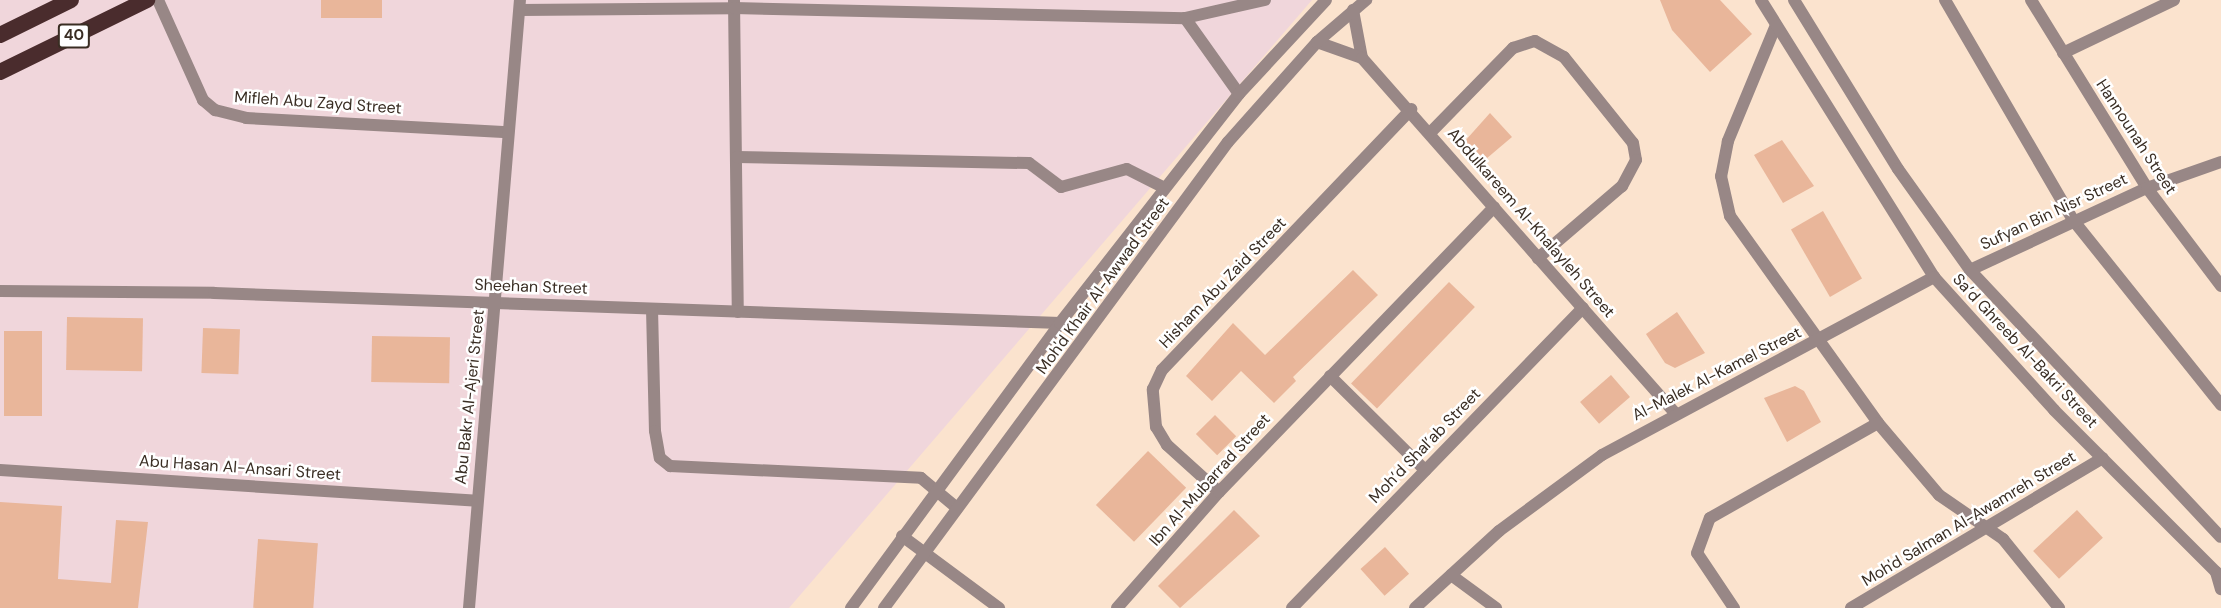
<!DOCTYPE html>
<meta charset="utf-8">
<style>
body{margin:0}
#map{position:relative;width:2221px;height:608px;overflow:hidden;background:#fbe3ce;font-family:"DM Sans",sans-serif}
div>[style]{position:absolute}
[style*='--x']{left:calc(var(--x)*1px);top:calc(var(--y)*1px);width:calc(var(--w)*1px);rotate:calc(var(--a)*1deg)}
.industrial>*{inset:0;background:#f0d6db}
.building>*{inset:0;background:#e9b69a;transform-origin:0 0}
.minor>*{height:12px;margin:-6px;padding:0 6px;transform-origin:6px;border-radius:6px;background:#988786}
.tertiary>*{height:12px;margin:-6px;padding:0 6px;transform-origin:6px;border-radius:6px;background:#988786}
.trunk>*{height:16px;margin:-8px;padding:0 8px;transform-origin:8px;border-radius:8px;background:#4a2c2d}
span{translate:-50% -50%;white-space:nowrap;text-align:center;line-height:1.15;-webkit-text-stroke:5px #fff;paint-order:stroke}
.shield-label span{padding:2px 4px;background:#fff;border:2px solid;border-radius:4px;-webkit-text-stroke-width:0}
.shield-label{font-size:15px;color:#392d23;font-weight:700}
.street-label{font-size:16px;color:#392d23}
</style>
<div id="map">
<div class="industrial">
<div style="clip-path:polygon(0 0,1312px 0,789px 608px,0 608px)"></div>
</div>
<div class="building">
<div style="left:321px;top:0;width:61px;height:18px"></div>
<div style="clip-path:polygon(1660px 0,1720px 0,1752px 34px,1710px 72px,1672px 30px)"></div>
<div style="clip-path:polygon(1490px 113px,1512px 137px,1480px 164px,1465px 141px)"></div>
<div style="clip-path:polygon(1782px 140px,1814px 186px,1783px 203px,1754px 155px)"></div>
<div style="left:1823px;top:211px;width:78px;height:37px;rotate:60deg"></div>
<div style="clip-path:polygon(1353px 270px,1378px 295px,1293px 377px,1296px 381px,1274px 403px,1241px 371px,1212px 401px,1186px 376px,1233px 323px,1265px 355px)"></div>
<div style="left:1449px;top:282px;width:36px;height:141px;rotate:44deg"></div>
<div style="clip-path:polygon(1677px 312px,1705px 353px,1675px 368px,1665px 363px,1646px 334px)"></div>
<div style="left:67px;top:317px;width:76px;height:53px;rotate:1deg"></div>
<div style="left:203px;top:328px;width:37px;height:45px;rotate:2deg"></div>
<div style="left:4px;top:331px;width:38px;height:85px"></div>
<div style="left:372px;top:336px;width:78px;height:46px;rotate:1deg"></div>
<div style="left:1611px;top:375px;width:29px;height:41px;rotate:49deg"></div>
<div style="clip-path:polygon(1795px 386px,1804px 391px,1821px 422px,1787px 442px,1764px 398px)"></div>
<div style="left:1215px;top:415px;width:30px;height:27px;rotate:45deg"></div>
<div style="left:1148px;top:451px;width:53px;height:75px;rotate:44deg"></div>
<div style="clip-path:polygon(0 502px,62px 506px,58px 579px,111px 583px,116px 520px,148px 522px,138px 608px,0 608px)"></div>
<div style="clip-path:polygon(1234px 510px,1260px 536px,1180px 608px,1158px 586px)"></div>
<div style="left:2077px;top:510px;width:38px;height:60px;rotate:47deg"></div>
<div style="left:258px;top:539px;width:60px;height:69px;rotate:4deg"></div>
<div style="left:1385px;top:547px;width:36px;height:33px;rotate:48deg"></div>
</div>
<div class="minor">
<div style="--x:158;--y:0;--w:110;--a:65.8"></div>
<div style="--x:203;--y:100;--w:16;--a:40"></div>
<div style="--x:215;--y:110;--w:32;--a:14"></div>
<div style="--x:246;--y:118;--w:262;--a:3.1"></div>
<div style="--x:1945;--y:0;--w:255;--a:59.8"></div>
<div style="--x:2073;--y:220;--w:237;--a:51.3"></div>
<div style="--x:2031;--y:0;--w:221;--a:58.3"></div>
<div style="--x:2147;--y:188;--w:123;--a:52.9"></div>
<div style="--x:734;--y:1;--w:311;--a:89.3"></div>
<div style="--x:520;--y:10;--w:214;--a:-0.5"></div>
<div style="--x:734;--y:8;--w:451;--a:1.3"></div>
<div style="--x:1185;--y:18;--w:82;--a:-12.7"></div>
<div style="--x:1353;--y:10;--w:49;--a:79.4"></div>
<div style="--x:1185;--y:18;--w:93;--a:54.6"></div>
<div style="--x:1776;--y:25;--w:126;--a:112.5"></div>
<div style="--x:1728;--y:141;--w:36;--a:101"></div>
<div style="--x:1721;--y:176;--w:41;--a:77.3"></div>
<div style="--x:1730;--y:216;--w:254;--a:54.4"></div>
<div style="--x:1878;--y:423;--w:94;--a:49.7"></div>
<div style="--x:1939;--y:495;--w:78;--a:34.5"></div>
<div style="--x:2003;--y:539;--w:89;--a:50.9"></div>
<div style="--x:1317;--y:42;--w:48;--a:19.6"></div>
<div style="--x:1362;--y:58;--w:472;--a:48.6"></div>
<div style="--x:2063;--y:53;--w:123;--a:-25.5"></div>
<div style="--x:1430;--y:133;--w:119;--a:-45.7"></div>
<div style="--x:1513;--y:48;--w:23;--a:-18"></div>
<div style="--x:1535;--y:41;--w:33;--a:29"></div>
<div style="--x:1564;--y:57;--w:110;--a:51.3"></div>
<div style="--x:1633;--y:143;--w:17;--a:80"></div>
<div style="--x:1636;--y:160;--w:30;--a:118"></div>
<div style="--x:1622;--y:186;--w:111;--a:139.4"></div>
<div style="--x:737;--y:157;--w:292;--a:1.2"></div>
<div style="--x:1029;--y:163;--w:40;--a:37"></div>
<div style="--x:1061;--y:187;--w:68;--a:-15.3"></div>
<div style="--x:1127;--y:169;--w:42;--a:26.6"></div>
<div style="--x:1970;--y:270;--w:195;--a:-24.9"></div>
<div style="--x:2147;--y:188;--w:78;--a:-19.4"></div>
<div style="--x:0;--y:291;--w:214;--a:0.5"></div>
<div style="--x:214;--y:293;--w:847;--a:2.03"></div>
<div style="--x:652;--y:309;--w:122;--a:88.6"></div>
<div style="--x:655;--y:431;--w:27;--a:80"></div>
<div style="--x:660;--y:458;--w:13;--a:39"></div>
<div style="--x:670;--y:466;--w:251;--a:2.7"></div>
<div style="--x:921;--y:478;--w:47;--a:39.8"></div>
<div style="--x:1330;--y:376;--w:134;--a:44.7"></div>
<div style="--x:0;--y:470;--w:478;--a:3.7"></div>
<div style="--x:1219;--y:492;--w:70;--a:-137.9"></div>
<div style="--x:1167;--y:445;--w:21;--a:-121"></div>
<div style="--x:1156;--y:427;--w:38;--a:-95"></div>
<div style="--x:1153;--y:389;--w:21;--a:-65"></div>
<div style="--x:1162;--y:370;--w:361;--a:-46.3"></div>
<div style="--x:902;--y:536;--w:121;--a:36.6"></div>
<div style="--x:2216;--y:572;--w:18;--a:74"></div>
<div style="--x:1451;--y:575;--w:56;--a:36.3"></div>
<div style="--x:469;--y:608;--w:610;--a:-85.21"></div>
<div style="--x:1117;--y:608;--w:154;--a:-48.7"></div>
<div style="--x:1219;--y:492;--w:396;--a:-46"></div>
<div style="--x:1292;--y:608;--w:418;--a:-45.9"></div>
<div style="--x:1415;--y:608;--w:114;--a:-42.5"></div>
<div style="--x:1499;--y:531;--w:128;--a:-36.4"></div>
<div style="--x:1602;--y:455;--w:377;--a:-28.2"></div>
<div style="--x:1734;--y:608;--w:66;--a:-123.9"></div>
<div style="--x:1697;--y:553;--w:37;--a:-70"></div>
<div style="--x:1710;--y:518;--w:193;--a:-29.5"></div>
<div style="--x:1851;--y:608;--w:293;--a:-30.8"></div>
</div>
<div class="tertiary">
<div style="--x:1761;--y:0;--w:327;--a:58"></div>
<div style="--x:1934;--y:277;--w:179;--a:47.9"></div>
<div style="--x:2054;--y:410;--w:236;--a:45"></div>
<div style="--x:1794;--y:0;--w:198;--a:58.4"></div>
<div style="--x:1898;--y:169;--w:124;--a:54.5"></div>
<div style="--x:1970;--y:270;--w:366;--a:46.8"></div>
<div style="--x:851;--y:608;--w:353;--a:-53.7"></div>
<div style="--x:1060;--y:323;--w:291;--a:-52"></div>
<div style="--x:1239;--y:94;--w:128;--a:-47.2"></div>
<div style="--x:884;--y:608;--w:579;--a:-53.57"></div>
<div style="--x:1228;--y:142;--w:134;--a:-48.3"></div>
<div style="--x:1317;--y:42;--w:65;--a:-40.6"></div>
</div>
<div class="trunk">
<div style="--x:0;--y:35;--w:79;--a:-26.2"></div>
<div style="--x:0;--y:72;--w:164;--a:-26.1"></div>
</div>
<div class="shield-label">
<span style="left:74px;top:36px">40</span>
</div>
<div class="street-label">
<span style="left:318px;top:103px;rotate:4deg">Mifleh Abu Zayd Street</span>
<span style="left:2136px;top:137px;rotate:57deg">Hannounah Street</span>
<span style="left:2054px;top:212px;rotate:-25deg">Sufyan Bin Nisr Street</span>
<span style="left:1531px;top:223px;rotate:49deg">Abdulkareem Al-Khalayleh Street</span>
<span style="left:1223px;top:283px;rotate:-46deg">Hisham Abu Zaid Street</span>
<span style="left:1103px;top:286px;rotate:-54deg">Moh'd Khair Al-Awwad Street</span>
<span style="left:531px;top:287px;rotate:2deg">Sheehan Street</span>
<span style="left:2025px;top:351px;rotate:47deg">Sa’d Ghreeb Al-Bakri Street</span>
<span style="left:1717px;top:374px;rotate:-27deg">Al-Malek Al-Kamel Street</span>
<span style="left:470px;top:397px;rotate:-84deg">Abu Bakr Al-Ajeri Street</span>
<span style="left:1425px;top:446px;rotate:-46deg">Moh’d Shal’ab Street</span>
<span style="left:240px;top:468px;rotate:4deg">Abu Hasan Al-Ansari Street</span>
<span style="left:1210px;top:480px;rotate:-48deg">Ibn Al-Mubarrad Street</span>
<span style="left:1969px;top:519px;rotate:-31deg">Moh'd Salman Al-Awamreh Street</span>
</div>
</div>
